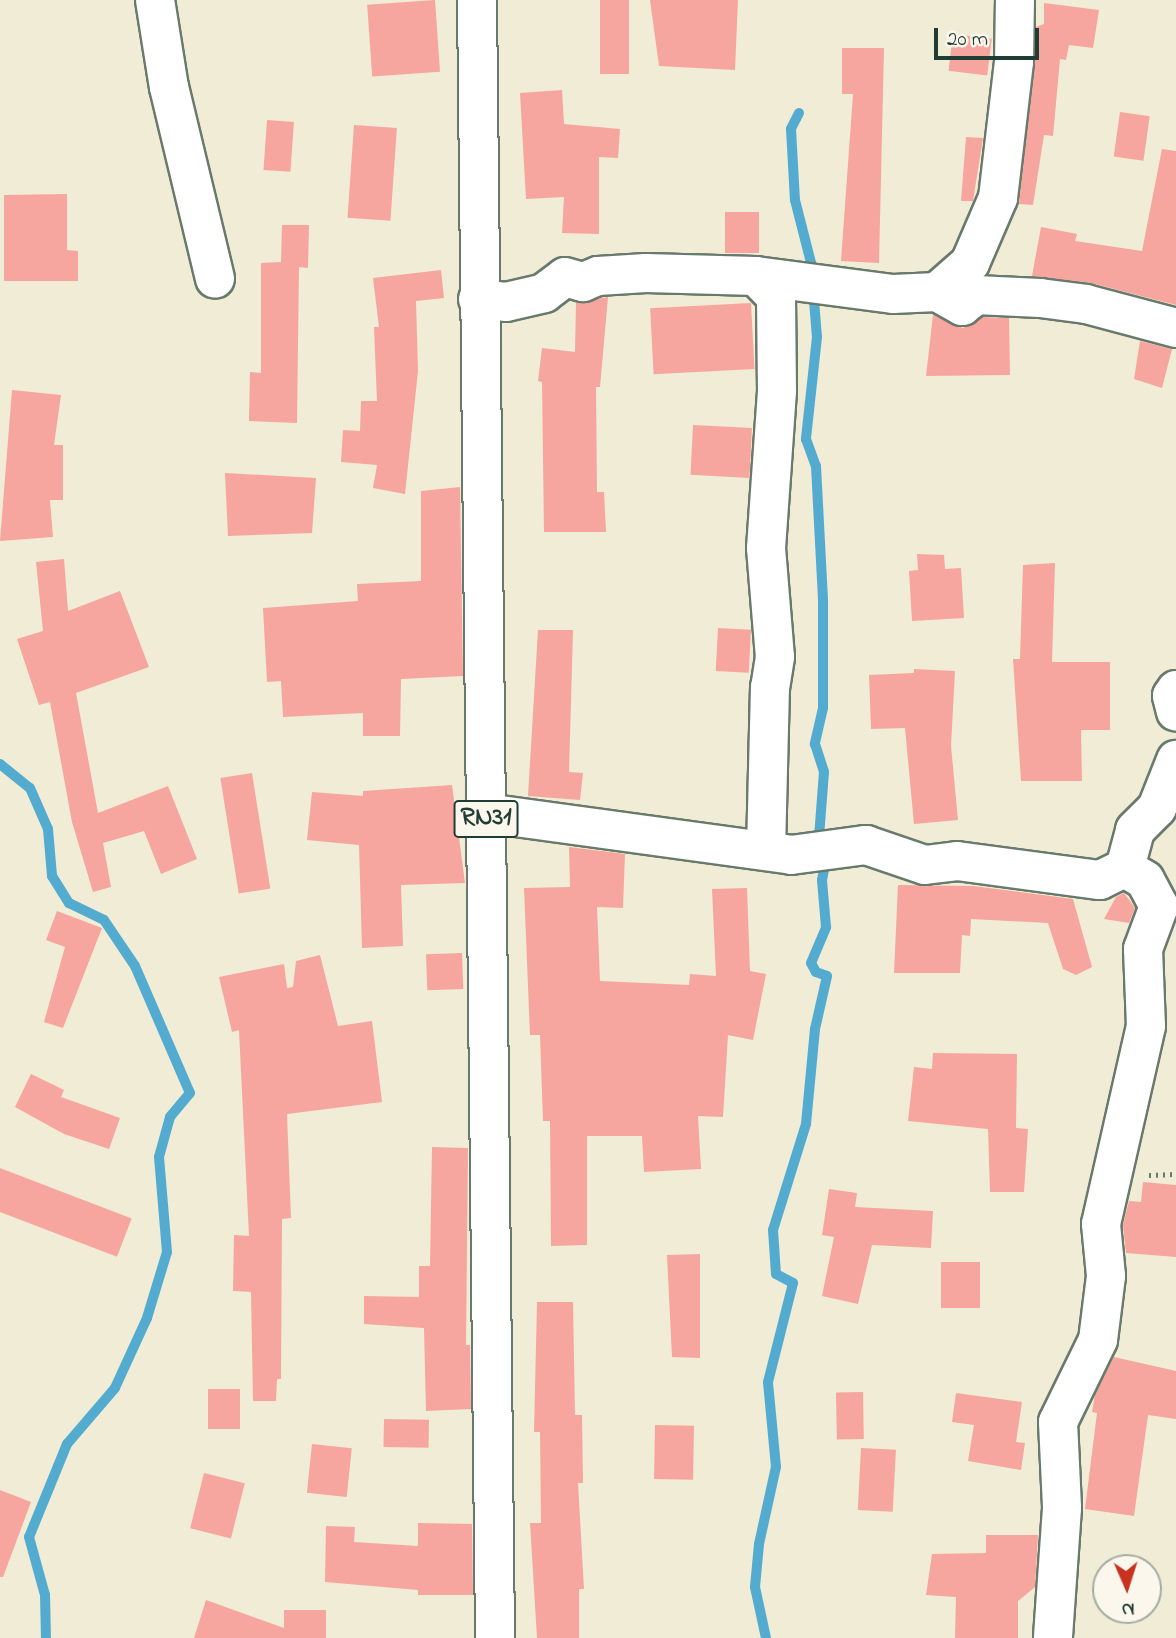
<!DOCTYPE html>
<style>
body{margin:0}
#map{position:relative;width:1176px;height:1638px;overflow:hidden;background:#f1ecd5;font-family:"Indie Flower",sans-serif}
div>[style]{position:absolute}
[style*='--x']{left:calc(var(--x)*1px);top:calc(var(--y)*1px);width:calc(var(--w)*1px);rotate:calc(var(--a)*1deg)}
.stream>*{height:10px;margin:-5px;padding:0 5px;transform-origin:5px;border-radius:5px;background:#53acd0}
.building>*{inset:0;background:#f6a69e;transform-origin:0 0}
.path>*{height:4.5px;margin-top:-2.25px;transform-origin:0;background:repeating-linear-gradient(90deg,#687a6c 0 2px,transparent 0 7px)}
.roads{filter:drop-shadow(2px 0 #687a6c) drop-shadow(-2px 0 #687a6c) drop-shadow(0 2px #687a6c) drop-shadow(0 -2px #687a6c)}
.street>*{height:38px;margin:-19px;padding:0 19px;transform-origin:19px;border-radius:19px;background:#fff}
.primary>*{height:38px;margin:-19px;padding:0 19px;transform-origin:19px;border-radius:19px;background:#fff}
span{translate:-50% -50%;white-space:nowrap;text-align:center;line-height:1.15;-webkit-text-stroke:6px #fbf7ec;paint-order:stroke}
.shield-label span{padding:2px 5px;background:#fbf7ec;border:2px solid;border-radius:5px;-webkit-text-stroke-width:0}
.shield-label{font-size:26px;color:#1f3d34;font-weight:700}
.north{position:absolute;left:1092px;top:1554px;width:70px;height:70px;box-sizing:border-box;background:#fbf7ec;border:2px solid #a3ada2;border-radius:50%;rotate:177deg;font-size:19px;font-weight:700;line-height:28px;text-align:center;color:#1f3d34}
.north::after{content:'';display:block;margin:auto;width:24px;height:32px;background:#c8321e;clip-path:polygon(50% 0,100% 100%,50% 72%,0 100%)}
.scale{position:absolute;left:934px;top:28px;width:105px;height:32px;box-sizing:border-box;border:4px solid #1f3d34;border-top:0;padding-left:9px;font-size:21px;line-height:24px;white-space:nowrap;color:#1f3d34;-webkit-text-stroke:5px #fbf7ec;paint-order:stroke}
</style>
<div id="map">
<div class="stream">
<div style="--x:799;--y:113;--w:18;--a:117"></div>
<div style="--x:791;--y:129;--w:71;--a:86.8"></div>
<div style="--x:795;--y:200;--w:65;--a:75.7"></div>
<div style="--x:811;--y:263;--w:74;--a:85.4"></div>
<div style="--x:817;--y:337;--w:103;--a:96.2"></div>
<div style="--x:806;--y:439;--w:29;--a:70"></div>
<div style="--x:816;--y:466;--w:135;--a:87"></div>
<div style="--x:823;--y:601;--w:107;--a:90"></div>
<div style="--x:823;--y:708;--w:37;--a:103"></div>
<div style="--x:815;--y:744;--w:29;--a:72"></div>
<div style="--x:824;--y:772;--w:65;--a:94.4"></div>
<div style="--x:0;--y:764;--w:38;--a:39"></div>
<div style="--x:30;--y:788;--w:45;--a:66.3"></div>
<div style="--x:48;--y:829;--w:47;--a:85.1"></div>
<div style="--x:52;--y:876;--w:32;--a:58"></div>
<div style="--x:69;--y:903;--w:39;--a:26"></div>
<div style="--x:104;--y:920;--w:55;--a:56"></div>
<div style="--x:135;--y:966;--w:138;--a:66.6"></div>
<div style="--x:190;--y:1093;--w:31;--a:130"></div>
<div style="--x:170;--y:1117;--w:41;--a:105.4"></div>
<div style="--x:159;--y:1157;--w:95;--a:85.2"></div>
<div style="--x:167;--y:1252;--w:69;--a:106.9"></div>
<div style="--x:147;--y:1318;--w:77;--a:114.6"></div>
<div style="--x:115;--y:1388;--w:74;--a:130.6"></div>
<div style="--x:67;--y:1444;--w:100;--a:112.2"></div>
<div style="--x:29;--y:1537;--w:60;--a:74.6"></div>
<div style="--x:45;--y:1595;--w:43;--a:88.7"></div>
<div style="--x:766;--y:1638;--w:52;--a:-102.2"></div>
<div style="--x:755;--y:1587;--w:43;--a:-84.7"></div>
<div style="--x:759;--y:1544;--w:79;--a:-77.6"></div>
<div style="--x:776;--y:1467;--w:85;--a:-95.4"></div>
<div style="--x:768;--y:1382;--w:102;--a:-75.8"></div>
<div style="--x:793;--y:1283;--w:19;--a:-152"></div>
<div style="--x:776;--y:1274;--w:44;--a:-93.9"></div>
<div style="--x:773;--y:1230;--w:111;--a:-72.7"></div>
<div style="--x:806;--y:1124;--w:95;--a:-84.6"></div>
<div style="--x:815;--y:1029;--w:54;--a:-77.2"></div>
<div style="--x:827;--y:976;--w:12;--a:-160"></div>
<div style="--x:816;--y:972;--w:10;--a:-119"></div>
<div style="--x:811;--y:963;--w:39;--a:-67"></div>
<div style="--x:826;--y:927;--w:47;--a:-94.9"></div>
<div style="--x:822;--y:880;--w:16;--a:-79"></div>
</div>
<div class="building">
<div style="left:435px;top:0;width:72px;height:68px;rotate:86deg"></div>
<div style="left:600px;top:0;width:29px;height:74px"></div>
<div style="clip-path:polygon(650px 0,738px 0,735px 70px,659px 66px)"></div>
<div style="clip-path:polygon(1044px 3px,1099px 10px,1093px 48px,1069px 45px,1066px 60px,1060px 59px,1053px 136px,1044px 135px,1033px 205px,1019px 204px,1036px 27px,1044px 24px)"></div>
<div style="left:953px;top:34px;width:39px;height:37px;rotate:7deg"></div>
<div style="clip-path:polygon(842px 48px,884px 48px,879px 263px,841px 261px,853px 94px,842px 94px)"></div>
<div style="clip-path:polygon(562px 90px,564px 124px,620px 129px,618px 158px,599px 157px,599px 234px,562px 233px,564px 197px,526px 199px,520px 93px)"></div>
<div style="left:1120px;top:112px;width:30px;height:45px;rotate:8deg"></div>
<div style="left:267px;top:120px;width:27px;height:50px;rotate:4deg"></div>
<div style="left:354px;top:125px;width:43px;height:93px;rotate:4deg"></div>
<div style="clip-path:polygon(966px 137px,983px 138px,973px 201px,961px 201px)"></div>
<div style="clip-path:polygon(1162px 149px,1176px 151px,1176px 305px,1091px 283px,1032px 276px,1041px 227px,1077px 234px,1075px 241px,1142px 251px)"></div>
<div style="clip-path:polygon(67px 194px,67px 250px,78px 251px,78px 281px,4px 281px,4px 195px)"></div>
<div style="left:725px;top:212px;width:34px;height:41px"></div>
<div style="clip-path:polygon(282px 225px,309px 225px,308px 268px,299px 267px,297px 423px,249px 421px,250px 372px,261px 373px,261px 263px,281px 262px)"></div>
<div style="clip-path:polygon(441px 270px,444px 298px,416px 301px,418px 371px,405px 494px,373px 488px,377px 465px,341px 462px,343px 430px,360px 431px,361px 401px,377px 401px,374px 327px,379px 327px,373px 278px)"></div>
<div style="clip-path:polygon(608px 297px,600px 387px,596px 387px,597px 492px,604px 492px,606px 532px,544px 532px,542px 382px,538px 381px,542px 348px,575px 352px,576px 303px)"></div>
<div style="left:751px;top:303px;width:66px;height:101px;rotate:87deg"></div>
<div style="clip-path:polygon(933px 315px,963px 328px,983px 317px,1009px 318px,1010px 375px,926px 376px)"></div>
<div style="clip-path:polygon(1140px 341px,1172px 349px,1162px 388px,1134px 379px)"></div>
<div style="clip-path:polygon(12px 390px,61px 395px,54px 445px,63px 445px,63px 500px,50px 500px,53px 537px,0 541px)"></div>
<div style="left:752px;top:428px;width:50px;height:59px;rotate:93deg"></div>
<div style="clip-path:polygon(225px 473px,316px 478px,312px 533px,228px 536px)"></div>
<div style="clip-path:polygon(460px 487px,463px 676px,401px 679px,400px 736px,363px 736px,363px 713px,283px 717px,281px 681px,267px 682px,263px 608px,358px 601px,357px 584px,421px 581px,421px 491px)"></div>
<div style="clip-path:polygon(917px 554px,944px 555px,945px 569px,961px 568px,964px 618px,912px 621px,909px 571px,918px 570px)"></div>
<div style="clip-path:polygon(64px 559px,68px 611px,120px 591px,149px 667px,76px 693px,98px 813px,168px 786px,197px 859px,161px 874px,144px 831px,103px 843px,111px 887px,93px 892px,72px 822px,50px 702px,39px 705px,17px 639px,43px 631px,36px 562px)"></div>
<div style="clip-path:polygon(1055px 563px,1052px 662px,1110px 662px,1110px 730px,1081px 730px,1082px 781px,1021px 781px,1013px 659px,1020px 659px,1023px 565px)"></div>
<div style="left:718px;top:628px;width:33px;height:43px;rotate:3deg"></div>
<div style="clip-path:polygon(538px 630px,573px 630px,569px 772px,583px 773px,580px 800px,528px 796px)"></div>
<div style="clip-path:polygon(914px 669px,955px 671px,951px 746px,958px 820px,914px 824px,905px 728px,871px 729px,869px 675px,914px 673px)"></div>
<div style="left:252px;top:773px;width:117px;height:32px;rotate:81deg"></div>
<div style="clip-path:polygon(452px 785px,465px 883px,401px 885px,403px 946px,362px 948px,359px 845px,307px 840px,312px 792px,363px 796px,363px 791px)"></div>
<div style="clip-path:polygon(569px 847px,625px 854px,623px 908px,597px 907px,600px 981px,689px 985px,690px 974px,716px 976px,712px 889px,747px 888px,750px 971px,766px 974px,753px 1040px,728px 1035px,723px 1117px,698px 1116px,701px 1169px,644px 1172px,642px 1136px,587px 1136px,587px 1245px,551px 1246px,550px 1121px,543px 1121px,540px 1035px,530px 1035px,524px 888px,570px 887px)"></div>
<div style="clip-path:polygon(898px 885px,973px 886px,1073px 899px,1092px 967px,1076px 975px,1063px 969px,1048px 923px,971px 919px,970px 936px,962px 935px,960px 973px,894px 973px)"></div>
<div style="clip-path:polygon(1124px 893px,1135px 908px,1129px 923px,1104px 919px,1116px 897px)"></div>
<div style="clip-path:polygon(57px 911px,102px 928px,63px 1028px,44px 1022px,65px 947px,46px 940px)"></div>
<div style="left:462px;top:953px;width:36px;height:36px;rotate:88deg"></div>
<div style="clip-path:polygon(320px 955px,338px 1026px,372px 1021px,382px 1102px,287px 1114px,291px 1218px,282px 1219px,281px 1379px,277px 1379px,276px 1401px,253px 1401px,251px 1292px,233px 1291px,234px 1235px,249px 1236px,239px 1030px,232px 1032px,219px 977px,284px 964px,287px 988px,293px 987px,296px 961px)"></div>
<div style="clip-path:polygon(933px 1053px,1017px 1054px,1016px 1128px,1028px 1129px,1024px 1192px,990px 1192px,988px 1129px,908px 1121px,914px 1067px,932px 1069px)"></div>
<div style="clip-path:polygon(31px 1074px,64px 1090px,61px 1097px,120px 1118px,109px 1149px,64px 1134px,15px 1107px)"></div>
<div style="clip-path:polygon(432px 1147px,468px 1148px,466px 1345px,470px 1345px,471px 1409px,426px 1411px,424px 1328px,364px 1324px,364px 1296px,419px 1297px,419px 1266px,430px 1266px)"></div>
<div style="left:0;top:1168px;width:141px;height:41px;rotate:21deg"></div>
<div style="clip-path:polygon(1143px 1182px,1176px 1185px,1176px 1257px,1126px 1253px,1123px 1225px,1129px 1201px,1141px 1202px)"></div>
<div style="clip-path:polygon(829px 1189px,857px 1193px,855px 1207px,933px 1211px,931px 1248px,872px 1245px,858px 1304px,822px 1296px,834px 1237px,822px 1235px)"></div>
<div style="clip-path:polygon(700px 1254px,700px 1358px,672px 1357px,667px 1255px)"></div>
<div style="left:941px;top:1262px;width:39px;height:46px"></div>
<div style="clip-path:polygon(537px 1302px,573px 1302px,575px 1415px,582px 1415px,583px 1483px,578px 1483px,584px 1589px,579px 1589px,579px 1638px,537px 1638px,530px 1523px,541px 1523px,540px 1432px,534px 1432px)"></div>
<div style="clip-path:polygon(1114px 1357px,1176px 1371px,1176px 1419px,1148px 1415px,1134px 1516px,1085px 1509px,1097px 1413px,1092px 1412px,1095px 1395px)"></div>
<div style="left:208px;top:1389px;width:32px;height:40px"></div>
<div style="left:863px;top:1392px;width:47px;height:27px;rotate:89deg"></div>
<div style="clip-path:polygon(956px 1393px,1022px 1402px,1016px 1442px,1025px 1443px,1021px 1470px,968px 1461px,974px 1425px,952px 1422px)"></div>
<div style="left:384px;top:1419px;width:45px;height:28px;rotate:1deg"></div>
<div style="left:655px;top:1425px;width:39px;height:54px;rotate:1deg"></div>
<div style="left:312px;top:1444px;width:40px;height:49px;rotate:6deg"></div>
<div style="left:861px;top:1448px;width:35px;height:62px;rotate:3deg"></div>
<div style="left:204px;top:1473px;width:42px;height:57px;rotate:14deg"></div>
<div style="clip-path:polygon(0 1490px,31px 1502px,3px 1577px,0 1577px)"></div>
<div style="clip-path:polygon(418px 1523px,472px 1524px,473px 1595px,418px 1595px,418px 1590px,325px 1582px,326px 1526px,355px 1527px,354px 1542px,418px 1546px)"></div>
<div style="clip-path:polygon(986px 1535px,1038px 1535px,1035px 1587px,1018px 1601px,1018px 1638px,955px 1638px,956px 1597px,926px 1595px,932px 1554px,986px 1553px)"></div>
<div style="clip-path:polygon(206px 1600px,284px 1628px,284px 1610px,326px 1610px,326px 1638px,194px 1638px)"></div>
</div>
<div class="path">
<div style="--x:1149;--y:1175;--w:27;--a:-2"></div>
</div>
<div class="roads">
<div class="street">
<div style="--x:155;--y:0;--w:88;--a:80.9"></div>
<div style="--x:169;--y:87;--w:197;--a:76.5"></div>
<div style="--x:756;--y:276;--w:138;--a:7.5"></div>
<div style="--x:893;--y:294;--w:44;--a:-2.6"></div>
<div style="--x:937;--y:292;--w:29;--a:29"></div>
<div style="--x:962;--y:306;--w:18;--a:-38"></div>
<div style="--x:976;--y:295;--w:64;--a:2.7"></div>
<div style="--x:1040;--y:298;--w:46;--a:7.4"></div>
<div style="--x:1086;--y:304;--w:93;--a:14.9"></div>
<div style="--x:937;--y:292;--w:44;--a:-41.3"></div>
<div style="--x:970;--y:263;--w:71;--a:-66.7"></div>
<div style="--x:998;--y:198;--w:137;--a:-83.3"></div>
<div style="--x:1014;--y:62;--w:62;--a:-89.1"></div>
<div style="--x:478;--y:299;--w:28;--a:6"></div>
<div style="--x:506;--y:302;--w:39;--a:-13"></div>
<div style="--x:544;--y:293;--w:26;--a:-37"></div>
<div style="--x:565;--y:277;--w:19;--a:16"></div>
<div style="--x:583;--y:282;--w:16;--a:-22"></div>
<div style="--x:598;--y:276;--w:48;--a:-3.6"></div>
<div style="--x:646;--y:273;--w:110;--a:1.6"></div>
<div style="--x:756;--y:276;--w:29;--a:46"></div>
<div style="--x:776;--y:297;--w:94;--a:89.4"></div>
<div style="--x:777;--y:391;--w:157;--a:94"></div>
<div style="--x:766;--y:548;--w:109;--a:85.3"></div>
<div style="--x:775;--y:657;--w:30;--a:99"></div>
<div style="--x:770;--y:687;--w:163;--a:91.4"></div>
<div style="--x:1176;--y:690;--w:7;--a:124"></div>
<div style="--x:1172;--y:696;--w:16;--a:76"></div>
<div style="--x:486;--y:813;--w:308;--a:7.8"></div>
<div style="--x:791;--y:855;--w:76;--a:-7.6"></div>
<div style="--x:866;--y:845;--w:62;--a:18.7"></div>
<div style="--x:925;--y:865;--w:32;--a:-7"></div>
<div style="--x:957;--y:861;--w:144;--a:7.6"></div>
<div style="--x:1100;--y:880;--w:28;--a:-26"></div>
<div style="--x:1125;--y:868;--w:23;--a:31"></div>
<div style="--x:1145;--y:880;--w:30;--a:62"></div>
<div style="--x:1159;--y:906;--w:46;--a:110.4"></div>
<div style="--x:1143;--y:949;--w:77;--a:87.8"></div>
<div style="--x:1146;--y:1026;--w:203;--a:102.8"></div>
<div style="--x:1101;--y:1224;--w:52;--a:84.5"></div>
<div style="--x:1106;--y:1276;--w:64;--a:97.1"></div>
<div style="--x:1098;--y:1340;--w:91;--a:116"></div>
<div style="--x:1058;--y:1422;--w:86;--a:87.3"></div>
<div style="--x:1062;--y:1508;--w:130;--a:94"></div>
<div style="--x:1125;--y:868;--w:39;--a:-75"></div>
<div style="--x:1135;--y:830;--w:31;--a:-45"></div>
<div style="--x:1157;--y:808;--w:52;--a:-68.4"></div>
</div>
<div class="primary">
<div style="--x:477;--y:0;--w:1638;--a:89.37"></div>
</div>
</div>
<div class="shield-label">
<span style="left:486px;top:819px">RN31</span>
</div>
<div class="north">N</div>
<div class="scale">20 m</div>
</div>
